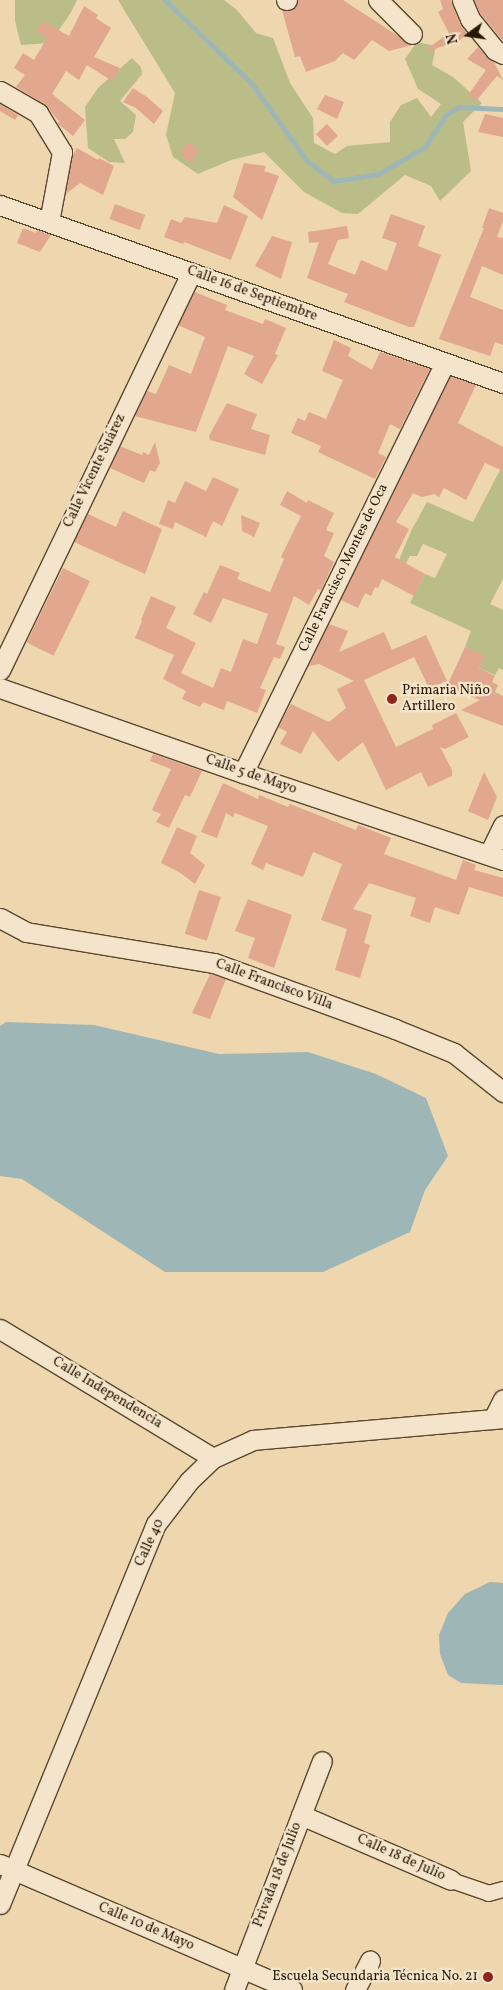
<!DOCTYPE html>
<meta charset="utf-8">
<style>
body{margin:0}
#map{position:relative;width:503px;height:1990px;overflow:hidden;background:#eed6af;font-family:Vollkorn,serif}
div>[style]{position:absolute}
[style*='--x']{left:calc(var(--x)*1px);top:calc(var(--y)*1px);width:calc(var(--w)*1px);rotate:calc(var(--a)*1deg)}
.green>*{inset:0;background:#bbbd88}
.water>*{inset:0;background:#9eb7b6}
.stream>*{height:5px;margin:-2.5px;padding:0 2.5px;transform-origin:2.5px;border-radius:2.5px;background:#9eb7b6}
.building>*{inset:0;background:#e2a78f;transform-origin:0 0}
.roads{filter:drop-shadow(1px 0 #5a482d) drop-shadow(-1px 0 #5a482d) drop-shadow(0 1px #5a482d) drop-shadow(0 -1px #5a482d)}
.pedestrian>*{height:15px;margin:-7.5px;padding:0 7.5px;transform-origin:7.5px;border-radius:7.5px;background:#f4e4cb}
.minor>*{height:19px;margin:-9.5px;padding:0 9.5px;transform-origin:9.5px;border-radius:9.5px;background:#f4e4cb}
.dots>*{width:14px;height:14px;translate:-50% -50%;box-sizing:border-box;border:2px solid #f4e4cb;border-radius:50%}
span{translate:-50% -50%;white-space:nowrap;text-align:center;line-height:1.15;-webkit-text-stroke:4.5px #f4e4cb;paint-order:stroke}
.street-label{font-size:14px;color:#281802}
.poi-label{font-size:14px;color:#281802}
.left{translate:0 -50%;text-align:left}
.right{translate:-100% -50%;text-align:right}
.north{position:absolute;left:443px;top:10px;width:50px;height:50px;-webkit-text-stroke:4px #f4e4cb;paint-order:stroke;rotate:256deg;font-size:14px;font-weight:700;line-height:20px;text-align:center;color:#281802}
.north::after{content:'';display:block;margin:auto;width:18px;height:22px;background:#281802;clip-path:polygon(50% 0,100% 100%,50% 72%,0 100%)}
</style>
<div id="map">
<div class="green">
<div style="clip-path:polygon(15px 0,77px 0,70px 14px,50px 43px,21px 45px,15px 21px)"></div>
<div style="clip-path:polygon(118px 0,224px 0,237px 10px,256px 33px,273px 38px,290px 83px,313px 118px,314px 143px,335px 154px,347px 146px,390px 142px,390px 122px,401px 105px,417px 98px,431px 117px,441px 104px,418px 89px,405px 59px,417px 42px,436px 46px,432px 65px,453px 77px,482px 103px,463px 122px,471px 171px,440px 201px,431px 186px,405px 175px,358px 214px,342px 213px,304px 192px,264px 152px,231px 160px,198px 174px,173px 157px,166px 135px,175px 93px)"></div>
<div style="clip-path:polygon(132px 58px,141px 67px,142px 74px,120px 101px,136px 115px,133px 132px,125px 139px,114px 139px,125px 163px,109px 162px,88px 148px,85px 107px,98px 88px)"></div>
<div style="clip-path:polygon(500px 470px,503px 471px,503px 579px,490px 604px,503px 610px,503px 670px,499px 668px,495px 675px,479px 668px,484px 655px,465px 647px,471px 631px,410px 603px,425px 574px,435px 578px,447px 554px,423px 544px,417px 556px,410px 556px,406px 563px,399px 560px,411px 531px,427px 502px,473px 522px)"></div>
</div>
<div class="water">
<div style="clip-path:polygon(6px 1022px,94px 1025px,219px 1054px,308px 1052px,376px 1074px,426px 1098px,448px 1156px,425px 1190px,410px 1232px,323px 1272px,165px 1272px,22px 1179px,0 1176px,0 1026px)"></div>
<div style="clip-path:polygon(490px 1582px,503px 1583px,503px 1685px,461px 1683px,448px 1675px,440px 1654px,439px 1635px,448px 1613px,465px 1594px)"></div>
</div>
<div class="stream">
<div style="--x:165;--y:0;--w:121;--a:44"></div>
<div style="--x:252;--y:84;--w:95;--a:54.5"></div>
<div style="--x:307;--y:161;--w:34;--a:37"></div>
<div style="--x:334;--y:181;--w:45;--a:-9"></div>
<div style="--x:378;--y:174;--w:54;--a:-29.9"></div>
<div style="--x:425;--y:147;--w:38;--a:-57"></div>
<div style="--x:446;--y:115;--w:14;--a:-34"></div>
<div style="--x:458;--y:107;--w:45;--a:2.5"></div>
</div>
<div class="building">
<div style="clip-path:polygon(298px 0,343px 0,412px 45px,389px 51px,372px 40px,354px 60px,343px 53px,335px 61px,306px 72px,300px 56px,295px 57px,282px 10px,293px 9px)"></div>
<div style="clip-path:polygon(440px 0,451px 0,460px 24px,467px 33px,456px 44px,455px 42px,429px 51px,428px 48px,449px 33px,438px 12px,443px 9px)"></div>
<div style="clip-path:polygon(474px 0,503px 0,503px 41px,480px 13px)"></div>
<div style="clip-path:polygon(84px 6px,98px 15px,96px 18px,111px 28px,94px 57px,120px 68px,112px 81px,87px 65px,79px 80px,66px 71px,52px 94px,85px 120px,73px 136px,58px 124px,59px 121px,44px 104px,16px 87px,25px 75px,14px 68px,23px 53px,34px 60px,47px 38px,36px 31px,43px 21px,69px 36px)"></div>
<div style="clip-path:polygon(478px 47px,487px 57px,494px 62px,503px 80px,497px 76px,476px 101px,468px 95px,486px 70px,467px 59px)"></div>
<div style="clip-path:polygon(133px 88px,147px 97px,163px 111px,154px 124px,136px 108px,123px 102px)"></div>
<div style="clip-path:polygon(325px 95px,344px 102px,337px 119px,317px 109px)"></div>
<div style="clip-path:polygon(0 104px,18px 115px,15px 120px,0 111px)"></div>
<div style="clip-path:polygon(485px 114px,503px 118px,503px 137px,478px 132px)"></div>
<div style="left:327px;top:124px;width:16px;height:15px;rotate:47deg"></div>
<div style="clip-path:polygon(187px 143px,198px 148px,192px 164px,180px 154px)"></div>
<div style="clip-path:polygon(77px 148px,98px 160px,99px 158px,114px 166px,103px 195px,80px 183px,66px 194px,73px 155px)"></div>
<div style="clip-path:polygon(244px 163px,266px 166px,264px 171px,279px 176px,262px 220px,233px 197px)"></div>
<div style="left:115px;top:204px;width:32px;height:16px;rotate:20deg"></div>
<div style="clip-path:polygon(224px 205px,248px 216px,231px 260px,184px 242px,183px 244px,164px 237px,171px 219px,181px 223px,185px 217px,217px 223px)"></div>
<div style="clip-path:polygon(489px 208px,503px 213px,503px 221px,497px 237px,503px 238px,503px 275px,482px 266px,470px 297px,503px 310px,503px 345px,495px 342px,490px 356px,439px 339px,484px 228px,482px 228px)"></div>
<div style="clip-path:polygon(391px 214px,425px 226px,418px 246px,441px 255px,414px 327px,409px 327px,344px 302px,348px 294px,307px 278px,319px 242px,309px 243px,308px 232px,347px 226px,349px 238px,338px 240px,328px 264px,355px 275px,361px 260px,387px 271px,397px 243px,382px 238px)"></div>
<div style="clip-path:polygon(23px 228px,36px 233px,37px 230px,51px 235px,40px 252px,17px 243px)"></div>
<div style="clip-path:polygon(272px 236px,292px 242px,281px 279px,255px 266px)"></div>
<div style="clip-path:polygon(195px 292px,227px 305px,225px 310px,263px 324px,265px 319px,286px 328px,275px 354px,278px 355px,262px 384px,244px 374px,254px 356px,228px 346px,196px 432px,135px 416px,147px 391px,156px 394px,169px 365px,191px 374px,205px 337px,178px 325px)"></div>
<div style="clip-path:polygon(334px 340px,351px 348px,348px 356px,372px 370px,380px 352px,430px 369px,400px 429px,390px 424px,378px 453px,386px 457px,375px 479px,318px 452px,321px 446px,291px 433px,298px 418px,305px 421px,309px 412px,326px 419px,343px 380px,322px 371px)"></div>
<div style="clip-path:polygon(451px 376px,476px 385px,458px 423px,503px 447px,503px 471px,485px 463px,466px 500px,444px 488px,439px 497px,434px 494px,422px 497px,413px 493px,396px 522px,409px 529px,395px 557px,425px 574px,414px 596px,382px 579px,378px 588px,375px 587px,371px 596px,365px 593px,358px 608px,341px 600px)"></div>
<div style="clip-path:polygon(227px 403px,257px 414px,251px 429px,270px 435px,265px 455px,210px 440px,209px 436px)"></div>
<div style="clip-path:polygon(155px 442px,160px 463px,155px 472px,150px 470px,144px 483px,110px 468px,120px 446px,142px 455px,143px 452px,149px 455px)"></div>
<div style="clip-path:polygon(213px 477px,239px 489px,222px 526px,213px 521px,206px 537px,175px 522px,173px 529px,159px 524px,168px 500px,175px 503px,185px 481px,206px 491px)"></div>
<div style="clip-path:polygon(287px 491px,307px 503px,308px 500px,334px 513px,326px 530px,334px 533px,324px 556px,334px 562px,321px 590px,318px 589px,309px 605px,294px 596px,276px 644px,285px 647px,280px 659px,274px 657px,260px 688px,266px 690px,257px 713px,227px 701px,224px 710px,203px 702px,200px 707px,182px 699px,186px 691px,163px 679px,174px 655px,135px 638px,142px 621px,141px 620px,151px 596px,176px 607px,166px 628px,196px 643px,181px 673px,213px 688px,221px 668px,231px 672px,243px 639px,257px 644px,268px 614px,223px 598px,211px 623px,193px 614px,204px 592px,207px 594px,220px 565px,240px 573px,237px 579px,270px 592px,284px 559px,281px 557px,301px 516px,280px 505px)"></div>
<div style="clip-path:polygon(123px 511px,162px 529px,145px 574px,74px 542px,88px 514px,116px 527px)"></div>
<div style="clip-path:polygon(241px 515px,260px 523px,254px 537px,242px 531px)"></div>
<div style="left:63px;top:568px;width:30px;height:83px;rotate:26deg"></div>
<div style="clip-path:polygon(329px 624px,348px 631px,339px 652px,384px 632px,392px 650px,426px 635px,447px 681px,429px 688px,414px 657px,364px 680px,396px 747px,433px 729px,432px 725px,456px 713px,469px 737px,445px 749px,440px 747px,452px 770px,452px 776px,428px 787px,421px 772px,386px 790px,363px 742px,338px 762px,313px 731px,301px 754px,280px 744px,287px 732px,278px 727px,291px 704px,329px 722px,346px 708px,337px 689px,354px 681px,319px 664px,309px 666px)"></div>
<div style="clip-path:polygon(465px 647px,485px 655px,479px 668px,495px 676px,492px 682px,498px 685px,495px 692px,503px 696px,503px 726px,461px 710px,480px 700px,447px 686px)"></div>
<div style="clip-path:polygon(153px 754px,202px 771px,190px 797px,185px 795px,169px 828px,156px 822px,161px 814px,152px 810px,171px 769px,150px 761px)"></div>
<div style="clip-path:polygon(484px 772px,497px 797px,488px 820px,468px 811px)"></div>
<div style="clip-path:polygon(223px 783px,258px 799px,259px 795px,288px 807px,290px 804px,356px 830px,358px 825px,391px 838px,384px 854px,456px 880px,463px 860px,476px 865px,474px 870px,503px 878px,503px 897px,469px 887px,459px 915px,435px 907px,430px 923px,410px 916px,416px 898px,369px 883px,353px 909px,372px 915px,364px 943px,370px 945px,360px 978px,335px 970px,347px 929px,321px 920px,342px 864px,313px 852px,303px 877px,266px 863px,263px 870px,251px 864px,268px 826px,235px 813px,233px 817px,226px 813px,217px 838px,201px 832px)"></div>
<div style="clip-path:polygon(177px 827px,197px 836px,190px 853px,205px 865px,195px 884px,179px 872px,161px 863px)"></div>
<div style="left:199px;top:890px;width:23px;height:46px;rotate:18deg"></div>
<div style="clip-path:polygon(248px 899px,292px 915px,274px 968px,248px 958px,255px 938px,235px 931px)"></div>
<div style="clip-path:polygon(210px 974px,226px 979px,210px 1019px,192px 1013px)"></div>
</div>
<div class="roads">
<div class="pedestrian">
<div style="--x:451;--y:1880;--w:39;--a:19"></div>
<div style="--x:488;--y:1893;--w:16;--a:-15"></div>
</div>
<div class="minor">
<div style="--x:286;--y:0;--w:1;--a:0"></div>
<div style="--x:378;--y:0;--w:48;--a:45"></div>
<div style="--x:462;--y:0;--w:21;--a:67"></div>
<div style="--x:470;--y:19;--w:40;--a:51"></div>
<div style="--x:495;--y:50;--w:9;--a:27"></div>
<div style="--x:0;--y:91;--w:44;--a:30.1"></div>
<div style="--x:38;--y:113;--w:46;--a:58.4"></div>
<div style="--x:62;--y:152;--w:71;--a:100.5"></div>
<div style="--x:0;--y:205;--w:534;--a:19.49"></div>
<div style="--x:0;--y:670;--w:441;--a:-64.3"></div>
<div style="--x:0;--y:688;--w:257;--a:19.3"></div>
<div style="--x:243;--y:773;--w:274;--a:18.5"></div>
<div style="--x:243;--y:773;--w:457;--a:-63.8"></div>
<div style="--x:489;--y:854;--w:32;--a:-64"></div>
<div style="--x:0;--y:918;--w:30;--a:28"></div>
<div style="--x:26;--y:932;--w:191;--a:9.4"></div>
<div style="--x:214;--y:963;--w:193;--a:20"></div>
<div style="--x:395;--y:1029;--w:64;--a:22.1"></div>
<div style="--x:454;--y:1053;--w:63;--a:38.5"></div>
<div style="--x:0;--y:1329;--w:249;--a:31.2"></div>
<div style="--x:493;--y:1419;--w:22;--a:-63"></div>
<div style="--x:301;--y:1815;--w:163;--a:23.4"></div>
<div style="--x:0;--y:1864;--w:318;--a:23.3"></div>
<div style="--x:0;--y:1904;--w:411;--a:-67.7"></div>
<div style="--x:156;--y:1524;--w:54;--a:-52.5"></div>
<div style="--x:189;--y:1481;--w:33;--a:-44"></div>
<div style="--x:213;--y:1458;--w:44;--a:-24.2"></div>
<div style="--x:253;--y:1440;--w:251;--a:-5"></div>
<div style="--x:234;--y:1990;--w:245;--a:-69"></div>
<div style="--x:355;--y:1990;--w:33;--a:-63"></div>
</div>
</div>
<div class="dots">
<div style="left:392px;top:699px;background:#8f2418"></div>
<div style="left:488px;top:1977px;background:#8f2418"></div>
</div>
<div class="street-label">
<span style="left:252px;top:294px;rotate:20deg">Calle 16 de Septiembre</span>
<span style="left:95px;top:471px;rotate:-64deg">Calle Vicente Suárez</span>
<span style="left:344px;top:568px;rotate:-64deg">Calle Francisco Montes de Oca</span>
<span style="left:251px;top:775px;rotate:19deg">Calle 5 de Mayo</span>
<span style="left:274px;top:985px;rotate:20deg">Calle Francisco Villa</span>
<span style="left:107px;top:1393px;rotate:31deg">Calle Independencia</span>
<span style="left:150px;top:1543px;rotate:-65deg">Calle 40</span>
<span style="left:401px;top:1858px;rotate:24deg">Calle 18 de Julio</span>
<span style="left:278px;top:1875px;rotate:-69deg">Privada 18 de Julio</span>
<span style="left:146px;top:1927px;rotate:23deg">Calle 10 de Mayo</span>
</div>
<div class="poi-label">
<span class="left" style="left:402px;top:699px">Primaria Niño<br>Artillero</span>
<span class="right" style="left:478px;top:1977px">Escuela Secundaria Técnica No. 21</span>
</div>
<div class="north">N</div>
</div>
